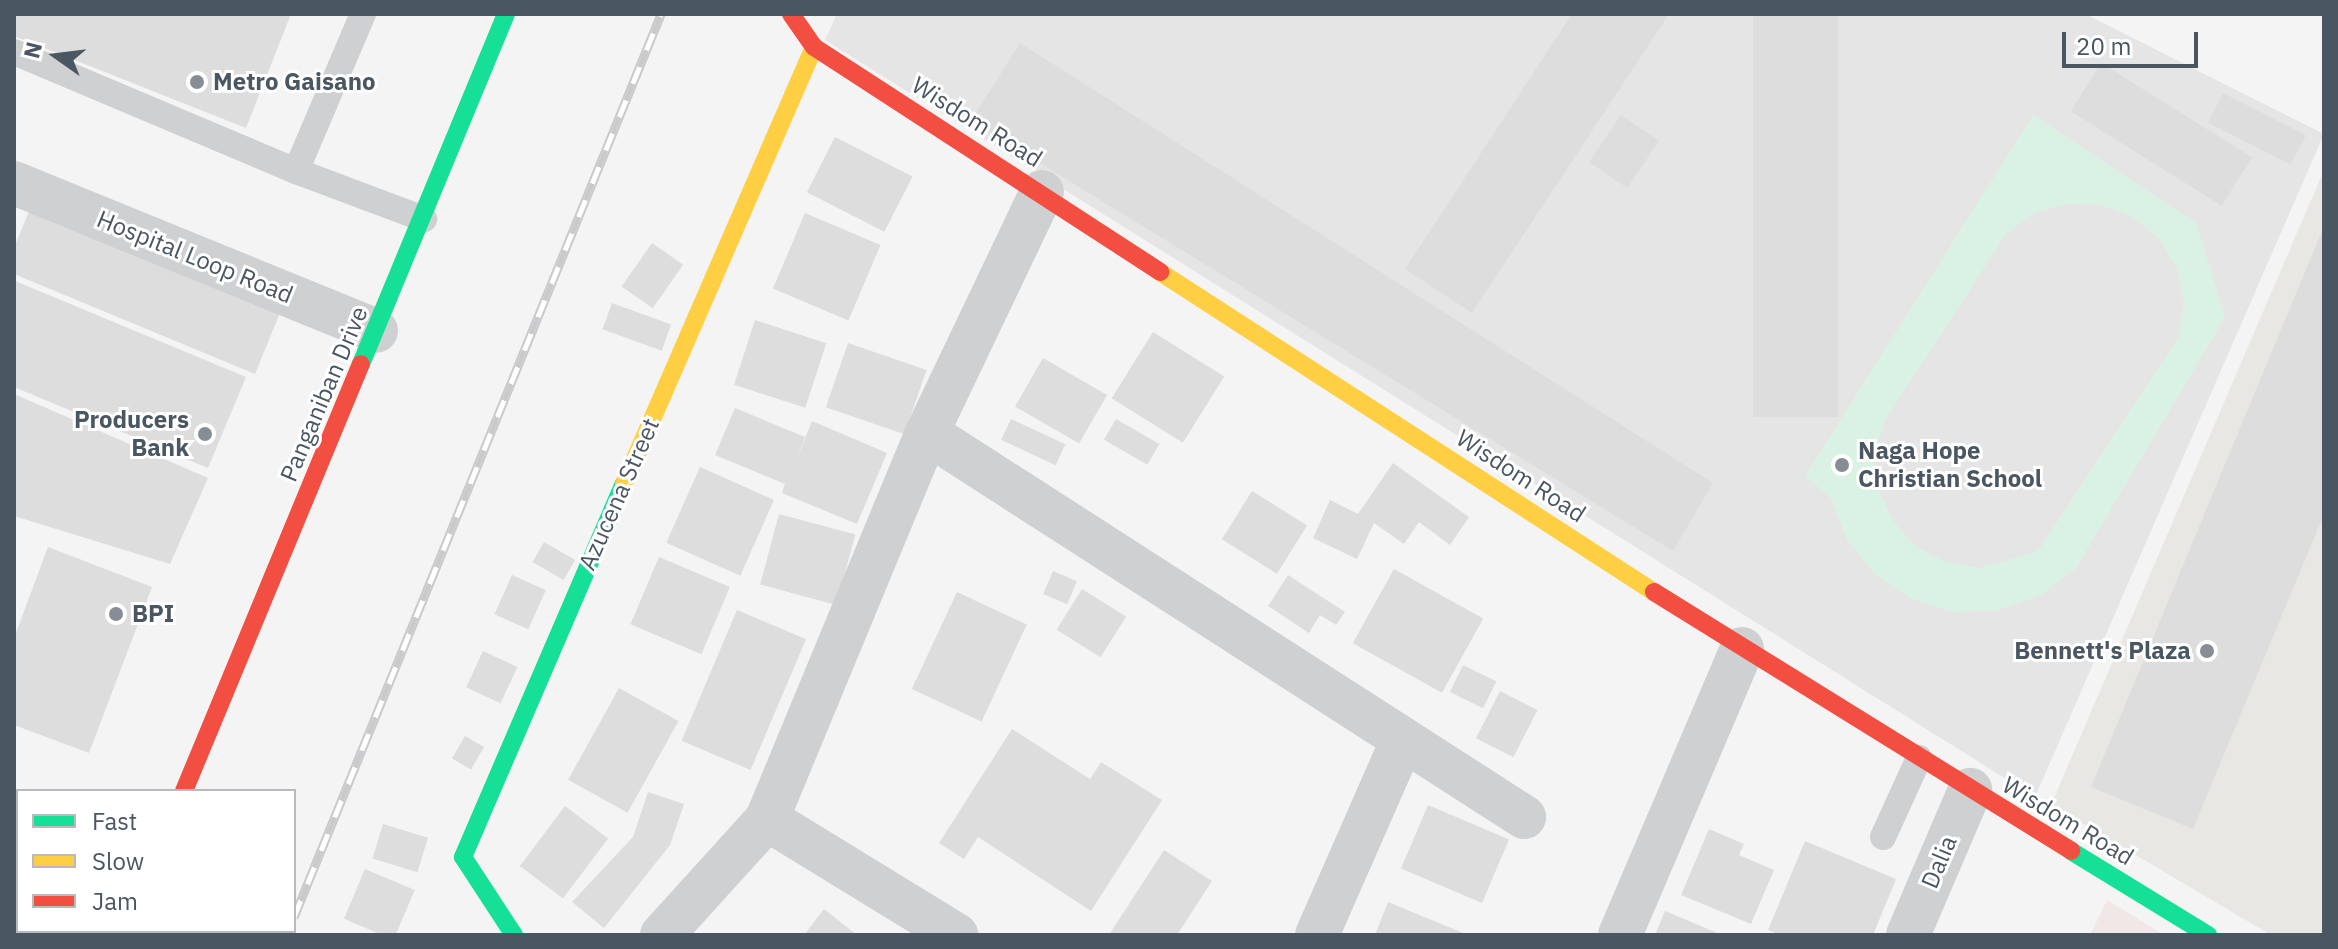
<!DOCTYPE html>
<style>
body{margin:0}
#map{position:relative;width:2338px;height:949px;overflow:hidden;background:#f4f4f4;font-family:"IBM Plex Sans",sans-serif}
div>[style]{position:absolute}
[style*='--x']{left:calc(var(--x)*1px);top:calc(var(--y)*1px);width:calc(var(--w)*1px);rotate:calc(var(--a)*1deg)}
.commercial>*{inset:0;background:#e8e7e3}
.education>*{inset:0;background:#e6e5e6}
.medical>*{inset:0;background:#f1e7e6}
.green>*{inset:0;background:#d9f2e3}
.building>*{inset:0;background:#ddddde;transform-origin:0 0}
.lane>*{height:26px;margin:-13px;padding:0 13px;transform-origin:13px;border-radius:13px;background:#ced0d2}
.street>*{height:44px;margin:-22px;padding:0 22px;transform-origin:22px;border-radius:22px;background:#ced0d2}
.fast>*{height:18px;margin:-9px;padding:0 9px;transform-origin:9px;border-radius:9px;background:#16e098}
.slow>*{height:18px;margin:-9px;padding:0 9px;transform-origin:9px;border-radius:9px;background:#ffcf43}
.jam>*{height:18px;margin:-9px;padding:0 9px;transform-origin:9px;border-radius:9px;background:#f24e42}
.rail>*{height:9px;margin-top:-4.5px;transform-origin:0;background:repeating-linear-gradient(90deg,#fff 0 18px,#c9cacc 0 36px);box-sizing:border-box;border-block:2px solid #c9cacc}
.dots>*{width:22px;height:22px;translate:-50% -50%;box-sizing:border-box;border:4px solid #fff;border-radius:50%}
span{translate:-50% -50%;white-space:nowrap;text-align:center;line-height:1.15;-webkit-text-stroke:6px #fff;paint-order:stroke}
.poi-label{font-size:24px;color:#4a5661;font-weight:700}
.left{translate:0 -50%;text-align:left}
.right{translate:-100% -50%;text-align:right}
.street-label{font-size:24px;color:#4a5661}
.frame{position:absolute;inset:0;border:16px solid #4a5661;pointer-events:none}
.legend{position:absolute;left:16px;top:789px;width:280px;height:144px;box-sizing:border-box;background:#fff;border:2px solid #b7bbc0;margin:0;padding:10px 14px;list-style:none;font-size:24px;color:#4a5661}
.legend li{display:flex;align-items:center;gap:16px;height:40px}
.legend b{width:40px;border:2px solid #b7bbc0}
.north{position:absolute;left:16px;top:16px;width:80px;height:80px;-webkit-text-stroke:6px #fff;paint-order:stroke;rotate:284deg;font-size:22px;font-weight:700;line-height:32px;text-align:center;color:#4a5661}
.north::after{content:'';display:block;margin:auto;width:28px;height:36px;background:#4a5661;clip-path:polygon(50% 0,100% 100%,50% 72%,0 100%)}
.scale{position:absolute;left:2062px;top:32px;width:136px;height:36px;box-sizing:border-box;border:4px solid #4a5661;border-top:0;padding-left:10px;font-size:24px;line-height:28px;white-space:nowrap;color:#4a5661;-webkit-text-stroke:6px #fff;paint-order:stroke}
</style>
<div id="map">
<div class="commercial">
<div style="clip-path:polygon(2324px 170px,2324px 935px,2271px 935px,2051px 805px)"></div>
</div>
<div class="education">
<div style="clip-path:polygon(837px 14px,2085px 14px,2324px 134px,2035px 797px,825px 40px)"></div>
</div>
<div class="medical">
<div style="clip-path:polygon(2107px 900px,2164px 935px,2090px 935px)"></div>
</div>
<div class="green">
<div style="clip-path:polygon(evenodd,2033px 115px,2196px 223px,2225px 317px,2076px 568px,2041px 595px,1999px 610px,1954px 612px,1911px 599px,1875px 574px,1847px 540px,1831px 498px,1805px 476px,2033px 115px,2067px 204px,2101px 205px,2133px 217px,2159px 239px,2177px 268px,2184px 302px,2179px 336px,2038px 551px,1979px 568px,1946px 562px,1915px 546px,1893px 521px,1879px 490px,1875px 455px,1884px 422px,2006px 234px,2034px 213px,2067px 204px)"></div>
</div>
<div class="building">
<div style="clip-path:polygon(14px 14px,291px 14px,246px 128px,14px 36px)"></div>
<div style="clip-path:polygon(1572px 14px,1669px 14px,1472px 313px,1405px 269px)"></div>
<div style="left:1753px;top:14px;width:85px;height:403px"></div>
<div style="clip-path:polygon(1020px 43px,1713px 483px,1673px 551px,971px 121px)"></div>
<div style="left:2101px;top:63px;width:178px;height:57px;rotate:32deg"></div>
<div style="left:2223px;top:93px;width:93px;height:33px;rotate:27deg"></div>
<div style="left:1621px;top:115px;width:46px;height:57px;rotate:34deg"></div>
<div style="left:835px;top:137px;width:87px;height:62px;rotate:27deg"></div>
<div style="clip-path:polygon(32px 204px,282px 308px,255px 374px,14px 274px,14px 248px)"></div>
<div style="left:805px;top:213px;width:82px;height:82px;rotate:23deg"></div>
<div style="clip-path:polygon(2324px 226px,2324px 514px,2193px 829px,2091px 787px)"></div>
<div style="left:652px;top:243px;width:38px;height:53px;rotate:35deg"></div>
<div style="clip-path:polygon(15px 281px,246px 377px,208px 468px,14px 387px)"></div>
<div style="left:612px;top:303px;width:63px;height:28px;rotate:20deg"></div>
<div style="left:755px;top:320px;width:75px;height:68px;rotate:18deg"></div>
<div style="left:1153px;top:332px;width:84px;height:78px;rotate:32deg"></div>
<div style="left:848px;top:343px;width:83px;height:68px;rotate:19deg"></div>
<div style="left:1043px;top:358px;width:74px;height:56px;rotate:30deg"></div>
<div style="clip-path:polygon(14px 394px,208px 478px,170px 564px,14px 516px)"></div>
<div style="clip-path:polygon(735px 408px,805px 437px,795px 464px,812px 421px,887px 453px,857px 524px,782px 493px,785px 484px,715px 455px)"></div>
<div style="left:1011px;top:419px;width:60px;height:23px;rotate:25deg"></div>
<div style="left:1116px;top:419px;width:50px;height:24px;rotate:30deg"></div>
<div style="clip-path:polygon(1393px 463px,1469px 517px,1450px 545px,1419px 522px,1404px 544px,1374px 523px,1357px 559px,1313px 538px,1330px 500px,1358px 514px)"></div>
<div style="left:700px;top:467px;width:81px;height:83px;rotate:24deg"></div>
<div style="left:1252px;top:491px;width:65px;height:57px;rotate:32deg"></div>
<div style="left:779px;top:514px;width:79px;height:73px;rotate:15deg"></div>
<div style="left:544px;top:542px;width:36px;height:23px;rotate:30deg"></div>
<div style="clip-path:polygon(48px 547px,152px 587px,89px 753px,14px 725px,14px 638px)"></div>
<div style="left:659px;top:557px;width:77px;height:73px;rotate:23deg"></div>
<div style="left:1394px;top:569px;width:102px;height:85px;rotate:29deg"></div>
<div style="left:1053px;top:571px;width:26px;height:25px;rotate:23deg"></div>
<div style="left:512px;top:575px;width:37px;height:43px;rotate:24deg"></div>
<div style="clip-path:polygon(1288px 575px,1345px 612px,1336px 625px,1320px 615px,1309px 633px,1268px 606px)"></div>
<div style="left:1082px;top:589px;width:52px;height:48px;rotate:32deg"></div>
<div style="left:957px;top:592px;width:77px;height:107px;rotate:25deg"></div>
<div style="left:737px;top:610px;width:75px;height:142px;rotate:23deg"></div>
<div style="left:483px;top:651px;width:38px;height:40px;rotate:25deg"></div>
<div style="left:1463px;top:665px;width:37px;height:30px;rotate:26deg"></div>
<div style="left:619px;top:688px;width:68px;height:105px;rotate:29deg"></div>
<div style="left:1500px;top:691px;width:42px;height:53px;rotate:27deg"></div>
<div style="clip-path:polygon(1012px 729px,1090px 779px,1101px 762px,1162px 800px,1091px 911px,978px 837px,964px 859px,939px 843px)"></div>
<div style="left:465px;top:736px;width:22px;height:26px;rotate:30deg"></div>
<div style="clip-path:polygon(648px 792px,684px 804px,670px 845px,604px 928px,572px 902px,633px 837px)"></div>
<div style="left:1428px;top:805px;width:88px;height:69px;rotate:23deg"></div>
<div style="left:565px;top:806px;width:54px;height:75px;rotate:37deg"></div>
<div style="left:383px;top:824px;width:47px;height:36px;rotate:17deg"></div>
<div style="clip-path:polygon(1709px 829px,1744px 844px,1739px 855px,1774px 870px,1751px 924px,1681px 895px)"></div>
<div style="clip-path:polygon(1805px 841px,1896px 879px,1873px 935px,1780px 935px,1768px 930px)"></div>
<div style="clip-path:polygon(1164px 850px,1212px 881px,1177px 935px,1109px 935px)"></div>
<div style="left:365px;top:869px;width:54px;height:54px;rotate:23deg"></div>
<div style="clip-path:polygon(1388px 902px,1468px 935px,1375px 935px)"></div>
<div style="clip-path:polygon(824px 909px,857px 935px,804px 935px)"></div>
<div style="clip-path:polygon(1665px 911px,1722px 935px,1655px 935px)"></div>
</div>
<div class="lane">
<div style="--x:14;--y:52;--w:306;--a:22.9"></div>
<div style="--x:296;--y:171;--w:137;--a:20.6"></div>
<div style="--x:296;--y:171;--w:171;--a:-66.9"></div>
<div style="--x:14;--y:831;--w:4;--a:27"></div>
<div style="--x:1883;--y:837;--w:87;--a:-65.5"></div>
</div>
<div class="street">
<div style="--x:14;--y:183;--w:391;--a:22.2"></div>
<div style="--x:927;--y:433;--w:710;--a:32.75"></div>
<div style="--x:767;--y:819;--w:222;--a:31.5"></div>
<div style="--x:662;--y:935;--w:156;--a:-47.8"></div>
<div style="--x:767;--y:819;--w:418;--a:-67.5"></div>
<div style="--x:927;--y:433;--w:267;--a:-64.5"></div>
<div style="--x:1317;--y:935;--w:214;--a:-66.3"></div>
<div style="--x:1620;--y:935;--w:311;--a:-66.9"></div>
<div style="--x:1908;--y:935;--w:158;--a:-66.8"></div>
</div>
<div class="fast">
<div style="--x:361;--y:364;--w:379;--a:-67.5"></div>
<div style="--x:2071;--y:851;--w:161;--a:31.5"></div>
<div style="--x:514;--y:935;--w:93;--a:-123.2"></div>
<div style="--x:463;--y:857;--w:406;--a:-66.7"></div>
</div>
<div class="slow">
<div style="--x:1160;--y:272;--w:589;--a:32.93"></div>
<div style="--x:624;--y:484;--w:477;--a:-66.5"></div>
<div style="--x:124;--y:935;--w:4;--a:-63"></div>
</div>
<div class="jam">
<div style="--x:791;--y:14;--w:40;--a:55.1"></div>
<div style="--x:814;--y:47;--w:413;--a:33"></div>
<div style="--x:1654;--y:592;--w:491;--a:31.8"></div>
<div style="--x:184;--y:791;--w:462;--a:-67.5"></div>
</div>
<div class="rail">
<div style="--x:294;--y:917;--w:975;--a:-67.88"></div>
<div style="--x:287;--y:935;--w:4;--a:-76"></div>
</div>
<div class="dots">
<div style="left:197px;top:82px;background:#868d94"></div>
<div style="left:205px;top:434px;background:#868d94"></div>
<div style="left:1842px;top:465px;background:#868d94"></div>
<div style="left:116px;top:614px;background:#868d94"></div>
<div style="left:2207px;top:651px;background:#868d94"></div>
</div>
<div class="poi-label">
<span class="left" style="left:213px;top:82px">Metro Gaisano</span>
<span class="right" style="left:189px;top:434px">Producers<br>Bank</span>
<span class="left" style="left:1858px;top:465px">Naga Hope<br>Christian School</span>
<span class="left" style="left:132px;top:614px">BPI</span>
<span class="right" style="left:2191px;top:651px">Bennett's Plaza</span>
</div>
<div class="street-label">
<span style="left:977px;top:122px;rotate:32deg">Wisdom Road</span>
<span style="left:195px;top:257px;rotate:22deg">Hospital Loop Road</span>
<span style="left:324px;top:394px;rotate:-67deg">Panganiban Drive</span>
<span style="left:1521px;top:476px;rotate:33deg">Wisdom Road</span>
<span style="left:619px;top:494px;rotate:-66deg">Azucena Street</span>
<span style="left:2068px;top:821px;rotate:31deg">Wisdom Road</span>
<span style="left:1939px;top:862px;rotate:-67deg">Dalia</span>
</div>
<div class="frame"></div>
<ul class="legend">
<li><b style="height:10px;background:#16e098"></b>Fast</li>
<li><b style="height:10px;background:#ffcf43"></b>Slow</li>
<li><b style="height:10px;background:#f24e42"></b>Jam</li>
</ul>
<div class="north">N</div>
<div class="scale">20 m</div>
</div>
